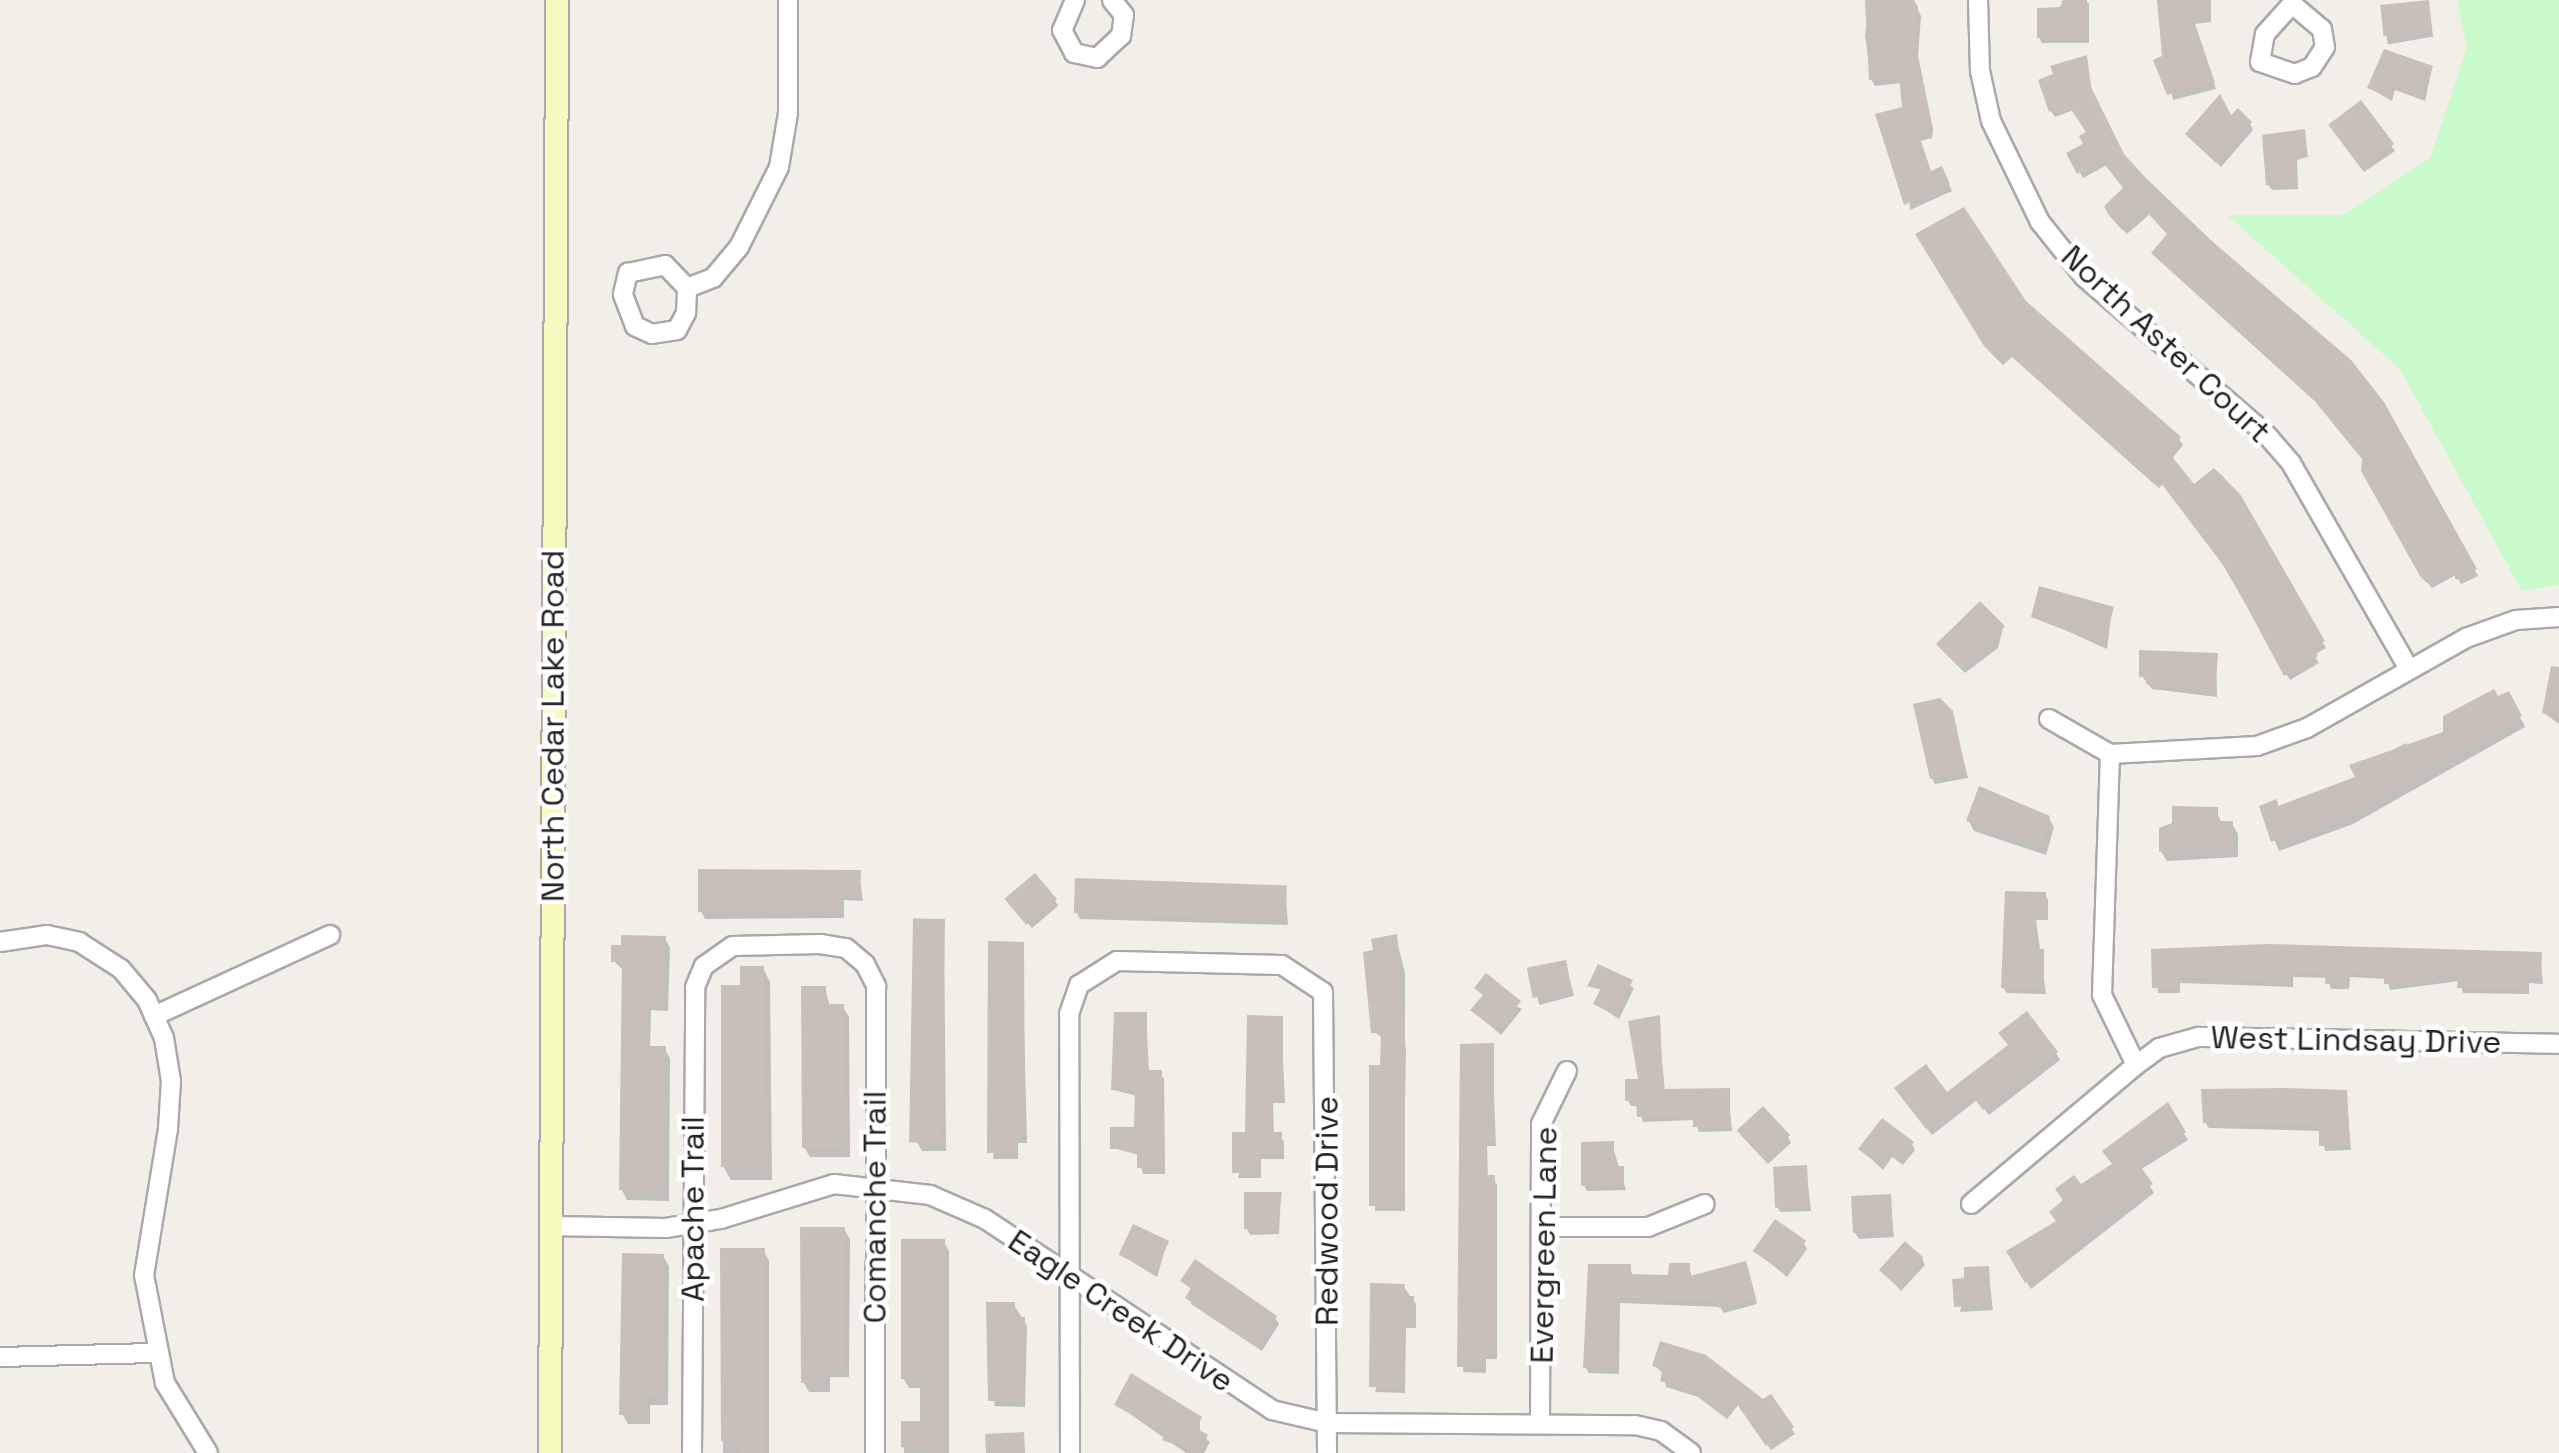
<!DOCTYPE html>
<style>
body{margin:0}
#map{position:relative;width:2559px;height:1453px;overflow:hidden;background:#f2efe9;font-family:"Space Grotesk",sans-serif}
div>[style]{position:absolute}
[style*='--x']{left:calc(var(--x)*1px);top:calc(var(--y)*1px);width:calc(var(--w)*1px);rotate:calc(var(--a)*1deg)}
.park>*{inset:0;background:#c8facc}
.shadow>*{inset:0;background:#0003;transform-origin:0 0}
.building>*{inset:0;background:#c7bfb8;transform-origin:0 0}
.roads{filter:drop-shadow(2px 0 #a9a9a9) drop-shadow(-2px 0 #a9a9a9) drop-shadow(0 2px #a9a9a9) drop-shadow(0 -2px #a9a9a9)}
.street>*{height:18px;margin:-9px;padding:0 9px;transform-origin:9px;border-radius:9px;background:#fff}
.secondary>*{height:22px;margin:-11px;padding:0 11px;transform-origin:11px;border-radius:11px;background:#f7fabf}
span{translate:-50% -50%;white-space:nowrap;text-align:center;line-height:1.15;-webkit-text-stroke:9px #fff;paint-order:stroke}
.street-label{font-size:32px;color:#222}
</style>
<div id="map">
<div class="park">
<div style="clip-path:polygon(2457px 0,2559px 0,2559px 585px,2522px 591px,2400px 369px,2227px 215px,2342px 215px,2430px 158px,2467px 48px)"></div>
</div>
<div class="shadow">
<div style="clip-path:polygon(1870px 0,1913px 0,1921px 16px,1918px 56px,1933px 129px,1932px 138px,1920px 141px,1931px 173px,1945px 175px,1952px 191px,1910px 210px,1902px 83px,1875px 86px,1871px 79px,1865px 35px)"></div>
<div style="clip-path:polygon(2066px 0,2089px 3px,2089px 43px,2042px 43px,2039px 37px)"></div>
<div style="clip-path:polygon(2175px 0,2211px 0,2211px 22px,2194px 24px,2216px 89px,2173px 100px,2165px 58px)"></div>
<div style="left:2427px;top:1px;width:36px;height:46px;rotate:80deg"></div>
<div style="clip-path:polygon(2086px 58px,2093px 96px,2124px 157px,2382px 404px,2478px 576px,2461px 584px,2456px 575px,2432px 588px,2427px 582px,2364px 460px,2319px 405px,2158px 259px,2169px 236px,2150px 214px,2127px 234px,2115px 221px,2126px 189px,2107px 165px,2083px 178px,2069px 154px,2086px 145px,2089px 133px,2074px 110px,2055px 117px,2051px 111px)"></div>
<div style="clip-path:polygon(2432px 68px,2425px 101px,2395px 90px,2392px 101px,2370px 88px)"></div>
<div style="clip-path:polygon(2360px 104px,2395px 151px,2364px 172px,2334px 131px)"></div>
<div style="clip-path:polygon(2250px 124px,2253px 130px,2221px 167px,2188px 135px)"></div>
<div style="clip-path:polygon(2304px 132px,2308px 157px,2297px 160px,2298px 189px,2272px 190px,2268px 184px)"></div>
<div style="clip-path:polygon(2024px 303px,2179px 439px,2183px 445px,2171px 460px,2194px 488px,2214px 471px,2222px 475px,2326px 648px,2314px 655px,2319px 663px,2290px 680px,2206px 536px,2163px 484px,2159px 488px,2012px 357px,2003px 365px,1991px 353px)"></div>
<div style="clip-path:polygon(2112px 609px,2107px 649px,2034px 616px)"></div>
<div style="clip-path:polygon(2003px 628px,1998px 648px,1965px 673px,1942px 650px)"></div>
<div style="clip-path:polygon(2216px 655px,2217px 697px,2152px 689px,2142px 676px)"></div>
<div style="clip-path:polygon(2559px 687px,2559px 724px,2544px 713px)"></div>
<div style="clip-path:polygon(2508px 694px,2525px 727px,2353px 824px,2279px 851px,2262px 807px,2276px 802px,2279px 808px,2359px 778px,2352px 766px,2362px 760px,2366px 765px,2406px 743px,2410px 751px)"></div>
<div style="clip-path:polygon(1951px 712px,1968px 778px,1935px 784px,1932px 778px)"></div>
<div style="clip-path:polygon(2216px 810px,2222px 824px,2232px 824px,2238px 834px,2238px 857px,2167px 861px,2161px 851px)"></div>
<div style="clip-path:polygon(2049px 818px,2054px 827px,2046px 855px,1974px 831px,1969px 821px)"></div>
<div style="clip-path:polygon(859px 872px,863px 901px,844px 900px,844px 918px,705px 919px,701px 911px)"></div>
<div style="clip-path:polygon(1285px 887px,1288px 925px,1080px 919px,1077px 913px)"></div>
<div style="clip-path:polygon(2007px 893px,2045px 894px,2048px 900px,2048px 920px,2036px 920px,2046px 994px,2007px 993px,2003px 988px)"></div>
<div style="clip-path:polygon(1055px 900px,1058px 906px,1032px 928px,1011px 905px)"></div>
<div style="clip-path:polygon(944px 921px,946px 1151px,922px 1151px,917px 1142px)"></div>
<div style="clip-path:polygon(1396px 937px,1405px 973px,1405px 1211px,1375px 1211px,1383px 1038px,1374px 1032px)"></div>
<div style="clip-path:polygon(665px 939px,670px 948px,668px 1011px,651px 1010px,650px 1048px,664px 1049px,670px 1058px,669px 1201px,627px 1200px,622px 1190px,624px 971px,614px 961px)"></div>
<div style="clip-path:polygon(1022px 944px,1027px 1143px,1018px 1143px,1018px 1159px,993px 1159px)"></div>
<div style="clip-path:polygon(2154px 952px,2540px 954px,2543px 984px,2529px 983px,2529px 994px,2463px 993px,2460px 981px,2390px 990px,2387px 979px,2350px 977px,2349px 989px,2331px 989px,2328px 978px,2293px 977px,2293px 987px,2180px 983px,2180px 993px,2158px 993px)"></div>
<div style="left:1565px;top:962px;width:35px;height:36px;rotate:75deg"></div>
<div style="clip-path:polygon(1600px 967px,1634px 988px,1619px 1019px,1596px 1004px,1603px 990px,1590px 987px)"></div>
<div style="clip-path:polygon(763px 968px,770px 982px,772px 1180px,731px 1180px,723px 1166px)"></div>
<div style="clip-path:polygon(825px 988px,830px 1007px,843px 1007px,849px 1017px,850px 1157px,810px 1157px,804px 1147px)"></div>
<div style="clip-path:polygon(1477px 988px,1522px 1009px,1501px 1035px,1473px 1010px,1484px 997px)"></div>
<div style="clip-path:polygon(1146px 1014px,1149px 1072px,1164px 1078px,1165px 1174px,1143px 1174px,1139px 1155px,1113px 1148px,1136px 1130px,1137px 1096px,1114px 1090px)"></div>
<div style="clip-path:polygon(1658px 1018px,1665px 1092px,1728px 1090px,1732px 1131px,1699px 1132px,1695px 1120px,1643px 1122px,1639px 1106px,1631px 1106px,1628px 1100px,1641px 1081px)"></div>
<div style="clip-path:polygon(1281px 1019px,1285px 1103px,1273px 1103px,1274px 1135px,1284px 1141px,1284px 1159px,1261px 1159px,1261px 1178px,1238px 1178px)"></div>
<div style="clip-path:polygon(1492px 1046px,1496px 1146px,1487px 1146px,1488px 1178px,1497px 1184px,1497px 1359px,1486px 1359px,1486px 1373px,1463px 1372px)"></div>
<div style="clip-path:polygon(2056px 1053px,2060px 1060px,1989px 1115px,1977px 1100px,1932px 1135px,1902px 1096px,1947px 1095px)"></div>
<div style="clip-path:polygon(2346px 1092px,2351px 1150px,2325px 1151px,2321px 1131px,2209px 1128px,2205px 1122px)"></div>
<div style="clip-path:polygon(2167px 1106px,2188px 1140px,2140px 1170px,2154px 1193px,2031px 1289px,2009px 1252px,2059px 1223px,2081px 1188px,2114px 1165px)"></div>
<div style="clip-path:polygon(1742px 1136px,1788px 1137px,1791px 1143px,1768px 1164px)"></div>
<div style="clip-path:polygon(1612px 1144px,1626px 1190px,1587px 1191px,1584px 1185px)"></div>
<div style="clip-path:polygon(1912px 1144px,1915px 1150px,1903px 1165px,1892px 1157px,1883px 1170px,1862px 1150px)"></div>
<div style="clip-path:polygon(1806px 1168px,1811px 1211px,1780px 1212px,1777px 1206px)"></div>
<div style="clip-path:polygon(1281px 1194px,1279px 1234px,1250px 1235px,1247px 1229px)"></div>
<div style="clip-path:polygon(1889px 1196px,1894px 1237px,1859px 1239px,1855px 1233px)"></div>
<div style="clip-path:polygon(844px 1229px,850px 1239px,849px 1377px,830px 1377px,830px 1392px,809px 1392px,804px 1383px)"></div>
<div style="clip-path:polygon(943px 1241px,949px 1251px,949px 1453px,904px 1453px,904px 1424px,922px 1424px,922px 1388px,909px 1388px,903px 1378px)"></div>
<div style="clip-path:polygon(1167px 1243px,1157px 1277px,1121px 1255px)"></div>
<div style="clip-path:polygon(1804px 1243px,1807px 1249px,1787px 1277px,1756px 1251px)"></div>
<div style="clip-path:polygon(723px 1251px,763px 1251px,769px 1260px,769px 1453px,723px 1453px)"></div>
<div style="clip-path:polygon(663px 1256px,669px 1266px,668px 1405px,650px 1405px,650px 1424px,628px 1424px,622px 1414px)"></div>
<div style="clip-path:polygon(1922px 1259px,1925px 1265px,1901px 1291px,1882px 1270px)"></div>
<div style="clip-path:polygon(1689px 1265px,1692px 1278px,1748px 1270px,1757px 1304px,1724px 1313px,1720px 1307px,1620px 1303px,1619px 1374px,1589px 1373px,1585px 1367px,1630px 1266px,1633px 1277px,1671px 1278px)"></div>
<div style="clip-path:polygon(1988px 1268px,1993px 1310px,1960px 1312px,1967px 1281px)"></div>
<div style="clip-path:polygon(1183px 1281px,1275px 1318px,1279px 1324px,1262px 1351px,1191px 1304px,1193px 1291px)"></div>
<div style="clip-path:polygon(1403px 1286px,1416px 1304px,1416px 1328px,1406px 1328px,1405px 1393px,1375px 1392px)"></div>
<div style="clip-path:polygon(1014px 1305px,1027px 1326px,1025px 1407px,994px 1406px)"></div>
<div style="clip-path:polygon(1655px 1366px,1763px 1402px,1771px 1397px,1795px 1434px,1771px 1450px,1739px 1404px,1727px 1419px,1698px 1397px,1666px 1387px,1664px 1374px)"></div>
<div style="clip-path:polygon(1117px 1405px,1200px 1419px,1200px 1433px,1210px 1442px,1204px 1453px,1186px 1453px)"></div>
</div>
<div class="building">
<div style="clip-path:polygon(1865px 0,1914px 0,1918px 7px,1916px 47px,1931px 121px,1930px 132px,1919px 135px,1931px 171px,1942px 166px,1950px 184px,1904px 205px,1875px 114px,1902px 107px,1899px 77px,1869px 80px)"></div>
<div style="clip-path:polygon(2063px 0,2087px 0,2087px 38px,2037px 38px,2037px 8px,2060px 7px)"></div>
<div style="clip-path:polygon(2157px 0,2210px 0,2210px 17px,2193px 18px,2215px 83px,2167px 95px,2153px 60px,2162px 56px)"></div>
<div style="left:2429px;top:0;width:31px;height:49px;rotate:84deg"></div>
<div style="clip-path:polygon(2384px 49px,2433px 66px,2422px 97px,2392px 86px,2389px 97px,2367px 88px)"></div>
<div style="clip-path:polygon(2087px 55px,2091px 87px,2124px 154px,2172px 207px,2351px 360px,2384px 402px,2477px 569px,2456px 580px,2452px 570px,2427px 583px,2420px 576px,2361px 471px,2362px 459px,2313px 399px,2151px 253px,2167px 234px,2145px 210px,2122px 230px,2108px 214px,2104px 206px,2123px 188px,2102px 161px,2077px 174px,2066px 153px,2083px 144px,2079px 136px,2086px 132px,2069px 106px,2049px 112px,2038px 80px,2053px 74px,2050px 66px)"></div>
<div style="clip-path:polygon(2220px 94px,2231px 115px,2238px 108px,2252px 122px,2216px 163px,2185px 134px)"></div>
<div style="left:2361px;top:100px;width:55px;height:41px;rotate:53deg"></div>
<div style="clip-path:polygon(2305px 129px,2307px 151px,2295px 154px,2297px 184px,2266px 185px,2262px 135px)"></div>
<div style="clip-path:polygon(1964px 207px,2026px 301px,2181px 437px,2169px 453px,2194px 484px,2214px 468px,2240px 494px,2325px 641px,2312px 648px,2318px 656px,2284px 676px,2229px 573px,2158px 479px,2154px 484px,2007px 352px,1998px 360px,1984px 346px,1915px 234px)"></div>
<div style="clip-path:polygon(2039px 586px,2114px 607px,2104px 645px,2031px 617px)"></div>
<div style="clip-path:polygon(1980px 601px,2005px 626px,1983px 654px,1978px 649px,1960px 668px,1936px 644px)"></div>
<div style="clip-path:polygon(2139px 650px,2218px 653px,2215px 692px,2146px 684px,2146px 677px,2139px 677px)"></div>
<div style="clip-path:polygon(2551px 666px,2559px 667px,2559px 717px,2542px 713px)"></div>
<div style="clip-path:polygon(2494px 689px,2498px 696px,2509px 691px,2522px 716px,2347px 814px,2271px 842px,2259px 806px,2277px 799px,2278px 806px,2355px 777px,2349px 765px,2443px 732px,2443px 716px)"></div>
<div style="clip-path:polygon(1940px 698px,1953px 711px,1966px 772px,1930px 779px,1913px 704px)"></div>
<div style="clip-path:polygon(1979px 786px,2050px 816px,2041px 846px,1966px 821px)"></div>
<div style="clip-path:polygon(2172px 806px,2218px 807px,2218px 821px,2233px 821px,2233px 848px,2159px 852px,2159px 828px,2172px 823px)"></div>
<div style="clip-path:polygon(698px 869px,861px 870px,860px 893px,841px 893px,841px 911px,698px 912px)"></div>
<div style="left:1035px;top:873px;width:34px;height:40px;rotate:50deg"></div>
<div style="left:1075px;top:878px;width:212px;height:35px;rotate:2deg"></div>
<div style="clip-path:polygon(2005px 891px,2046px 892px,2046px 915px,2034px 915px,2034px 949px,2044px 949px,2044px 989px,2001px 988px)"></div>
<div style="left:945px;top:919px;width:224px;height:32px;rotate:91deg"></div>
<div style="clip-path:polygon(1397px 934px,1406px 1051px,1403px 1206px,1369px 1206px,1369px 1065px,1380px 1065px,1381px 1033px,1371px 1033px,1363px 952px,1373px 950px,1371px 939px)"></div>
<div style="clip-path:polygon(621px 935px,666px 936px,664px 1002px,646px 1001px,646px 1046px,666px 1046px,664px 1192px,619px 1190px,622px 962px,611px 962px,611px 945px,621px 945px)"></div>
<div style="clip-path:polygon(988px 941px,1024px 942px,1025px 1138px,1016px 1138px,1016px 1153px,987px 1153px)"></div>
<div style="clip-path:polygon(2268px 944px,2542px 952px,2541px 978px,2527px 978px,2527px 989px,2457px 988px,2458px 976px,2425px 975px,2425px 985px,2384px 984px,2384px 974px,2348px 972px,2347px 984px,2325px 984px,2326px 972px,2291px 972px,2291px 982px,2178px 977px,2178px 988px,2152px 988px,2151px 949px)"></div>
<div style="left:1566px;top:960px;width:31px;height:40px;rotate:79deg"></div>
<div style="clip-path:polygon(1598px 964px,1633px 980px,1616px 1015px,1593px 1004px,1603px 984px,1587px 987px)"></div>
<div style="clip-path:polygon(740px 966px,764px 966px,766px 1167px,721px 1167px,721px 985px,740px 985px)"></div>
<div style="clip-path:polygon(1486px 973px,1521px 1001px,1497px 1031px,1470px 1010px,1483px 995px,1474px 988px)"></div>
<div style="clip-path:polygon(801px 986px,826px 986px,826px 1004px,844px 1004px,846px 1148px,802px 1148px)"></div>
<div style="clip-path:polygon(2027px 1011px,2058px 1052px,1983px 1110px,1971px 1094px,1926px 1129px,1894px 1088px,1926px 1064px,1947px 1092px,2008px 1045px,1998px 1033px)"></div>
<div style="clip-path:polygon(1114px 1012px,1147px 1012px,1147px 1070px,1162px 1070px,1163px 1169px,1137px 1168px,1137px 1149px,1110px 1149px,1110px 1127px,1134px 1127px,1135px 1091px,1111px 1090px)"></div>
<div style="clip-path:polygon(1247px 1015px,1283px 1016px,1283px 1098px,1271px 1098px,1272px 1132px,1282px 1132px,1282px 1154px,1259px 1154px,1259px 1173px,1232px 1173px,1232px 1132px,1245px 1132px)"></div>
<div style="clip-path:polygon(1660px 1015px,1663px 1089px,1730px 1088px,1730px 1126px,1693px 1127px,1693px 1115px,1637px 1117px,1636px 1100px,1625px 1101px,1625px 1079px,1638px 1079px,1628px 1021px)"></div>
<div style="clip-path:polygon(1494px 1043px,1494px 1141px,1485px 1141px,1486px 1175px,1495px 1175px,1495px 1354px,1484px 1354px,1484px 1367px,1457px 1367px,1460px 1044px)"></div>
<div style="clip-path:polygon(2286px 1088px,2347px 1090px,2350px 1145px,2319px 1146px,2319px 1125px,2203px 1123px,2201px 1089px)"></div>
<div style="clip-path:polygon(2168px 1102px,2186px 1132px,2138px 1163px,2153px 1184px,2106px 1216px,2061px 1262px,2025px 1283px,2006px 1251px,2056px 1221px,2049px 1212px,2063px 1200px,2055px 1189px,2074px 1175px,2081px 1184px,2112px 1164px,2102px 1151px)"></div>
<div style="left:1763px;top:1106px;width:40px;height:36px;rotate:47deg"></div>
<div style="clip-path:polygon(1882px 1118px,1914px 1142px,1899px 1161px,1888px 1153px,1879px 1165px,1858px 1149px)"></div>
<div style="clip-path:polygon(1614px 1141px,1614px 1166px,1624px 1166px,1624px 1185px,1581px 1186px,1581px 1142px)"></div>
<div style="left:1807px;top:1165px;width:41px;height:34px;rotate:87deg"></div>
<div style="clip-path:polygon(1244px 1192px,1282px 1192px,1276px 1229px,1244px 1229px)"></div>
<div style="left:1891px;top:1194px;width:37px;height:40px;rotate:87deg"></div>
<div style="left:1775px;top:1219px;width:38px;height:39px;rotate:35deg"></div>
<div style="left:1133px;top:1224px;width:40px;height:34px;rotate:25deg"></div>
<div style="clip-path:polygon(800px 1227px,845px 1227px,845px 1368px,826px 1368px,826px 1383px,801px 1383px)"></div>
<div style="clip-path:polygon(901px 1239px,945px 1239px,945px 1453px,901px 1447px,901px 1421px,920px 1421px,920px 1379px,901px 1379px)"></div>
<div style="left:1905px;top:1241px;width:25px;height:39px;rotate:42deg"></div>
<div style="clip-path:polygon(720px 1248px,765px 1248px,765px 1453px,739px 1453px,739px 1441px,721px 1441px)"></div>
<div style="clip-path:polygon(622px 1253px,664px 1254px,663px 1396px,646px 1396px,645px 1415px,619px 1415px)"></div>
<div style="clip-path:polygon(1195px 1259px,1277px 1316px,1258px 1346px,1185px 1298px,1191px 1288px,1180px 1281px)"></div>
<div style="clip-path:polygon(1746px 1261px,1756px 1298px,1718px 1308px,1717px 1301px,1618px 1298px,1617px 1368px,1583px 1368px,1588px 1264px,1631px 1264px,1631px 1274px,1668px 1275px,1669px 1263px,1690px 1263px,1690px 1276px)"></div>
<div style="clip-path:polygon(1989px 1266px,1991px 1305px,1954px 1307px,1952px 1279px,1964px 1278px,1964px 1267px)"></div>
<div style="clip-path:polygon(1370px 1283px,1405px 1284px,1404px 1296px,1414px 1296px,1414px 1323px,1404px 1323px,1403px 1388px,1369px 1387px)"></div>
<div style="clip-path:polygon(986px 1302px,1015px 1302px,1015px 1317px,1025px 1317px,1023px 1402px,988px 1401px)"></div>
<div style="clip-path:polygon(1660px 1341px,1706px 1355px,1763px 1399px,1771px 1394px,1794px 1427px,1766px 1446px,1734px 1400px,1723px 1415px,1692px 1391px,1660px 1381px,1663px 1369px,1652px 1366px)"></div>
<div style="clip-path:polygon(1131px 1373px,1202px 1417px,1196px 1428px,1208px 1435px,1198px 1453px,1162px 1440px,1166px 1433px,1114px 1405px)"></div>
<div style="left:1024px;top:1432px;width:21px;height:39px;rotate:87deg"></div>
</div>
<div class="roads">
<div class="street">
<div style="--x:1075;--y:0;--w:33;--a:113"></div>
<div style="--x:1062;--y:30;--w:26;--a:62"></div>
<div style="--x:1074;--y:53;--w:24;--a:12"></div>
<div style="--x:1097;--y:58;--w:33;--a:-43"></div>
<div style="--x:1121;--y:36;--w:21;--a:-82"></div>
<div style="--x:1124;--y:15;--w:19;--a:-129"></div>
<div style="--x:1978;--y:0;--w:71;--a:88.4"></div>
<div style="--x:1980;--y:71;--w:51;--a:77.6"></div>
<div style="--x:1991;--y:121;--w:112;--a:64.1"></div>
<div style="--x:2040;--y:222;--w:70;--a:51.3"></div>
<div style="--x:2084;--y:277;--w:239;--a:40.8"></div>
<div style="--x:2265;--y:433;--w:40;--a:49"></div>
<div style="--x:2291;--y:463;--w:237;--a:60.2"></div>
<div style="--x:2292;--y:4;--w:39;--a:40"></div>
<div style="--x:2322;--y:29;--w:18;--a:81"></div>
<div style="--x:2325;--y:47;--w:24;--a:123"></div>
<div style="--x:2312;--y:67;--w:18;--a:158"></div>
<div style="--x:2295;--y:74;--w:37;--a:-161"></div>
<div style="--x:2260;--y:62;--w:28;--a:-80"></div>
<div style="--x:2265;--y:34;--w:40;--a:-48"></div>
<div style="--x:665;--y:265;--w:32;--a:46"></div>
<div style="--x:687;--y:288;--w:25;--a:92"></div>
<div style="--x:686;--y:313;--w:19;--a:118"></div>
<div style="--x:677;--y:330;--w:25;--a:171"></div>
<div style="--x:652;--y:334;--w:19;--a:-155"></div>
<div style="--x:635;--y:326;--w:34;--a:-111"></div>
<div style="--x:623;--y:294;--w:22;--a:-77"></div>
<div style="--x:628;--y:273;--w:38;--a:-12"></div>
<div style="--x:687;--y:288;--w:28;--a:-21"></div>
<div style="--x:713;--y:278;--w:40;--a:-50"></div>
<div style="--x:739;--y:247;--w:89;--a:-63.4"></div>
<div style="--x:779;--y:167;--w:55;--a:-80.5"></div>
<div style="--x:788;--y:113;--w:113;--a:-90"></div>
<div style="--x:2049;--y:719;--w:70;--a:29.8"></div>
<div style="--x:2110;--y:754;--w:147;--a:-3.1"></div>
<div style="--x:2257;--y:746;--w:53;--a:-19.8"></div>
<div style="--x:2307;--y:728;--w:183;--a:-29.5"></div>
<div style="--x:2466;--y:638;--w:53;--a:-19.8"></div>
<div style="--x:2516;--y:620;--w:43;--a:-4"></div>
<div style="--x:2110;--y:754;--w:241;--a:91.9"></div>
<div style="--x:2102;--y:995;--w:78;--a:64.1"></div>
<div style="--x:0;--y:942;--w:48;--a:-8.5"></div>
<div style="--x:47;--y:935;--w:33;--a:12"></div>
<div style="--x:79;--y:942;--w:50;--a:32.7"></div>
<div style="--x:121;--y:969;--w:40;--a:50"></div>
<div style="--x:147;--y:1000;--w:42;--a:65.9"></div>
<div style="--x:164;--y:1038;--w:44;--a:80.8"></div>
<div style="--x:171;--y:1081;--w:48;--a:93.6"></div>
<div style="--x:168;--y:1129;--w:148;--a:99.3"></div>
<div style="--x:144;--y:1275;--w:110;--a:79"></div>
<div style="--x:165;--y:1383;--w:82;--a:58.4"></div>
<div style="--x:154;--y:1016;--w:194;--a:-24.7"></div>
<div style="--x:1971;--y:1204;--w:216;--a:-40.1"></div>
<div style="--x:2136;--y:1065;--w:29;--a:-36"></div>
<div style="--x:2159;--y:1048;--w:41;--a:-15.8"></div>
<div style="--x:2198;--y:1037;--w:361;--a:1.1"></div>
<div style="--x:550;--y:1226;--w:116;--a:1"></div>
<div style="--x:666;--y:1228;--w:56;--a:-9.3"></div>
<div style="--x:721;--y:1219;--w:118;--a:-17.2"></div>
<div style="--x:834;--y:1184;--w:97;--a:6.5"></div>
<div style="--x:930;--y:1195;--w:60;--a:23.6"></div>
<div style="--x:985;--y:1219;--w:345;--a:33.6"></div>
<div style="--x:1272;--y:1410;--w:57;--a:13.3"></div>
<div style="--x:1327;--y:1423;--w:308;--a:0.4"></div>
<div style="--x:1635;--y:1425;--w:27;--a:13"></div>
<div style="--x:1661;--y:1431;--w:37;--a:36"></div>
<div style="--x:1541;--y:1227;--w:107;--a:0"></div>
<div style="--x:1648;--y:1227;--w:61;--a:-22"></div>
<div style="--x:0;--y:1357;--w:156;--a:-1.5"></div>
<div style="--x:1540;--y:1423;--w:299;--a:-89.8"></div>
<div style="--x:1541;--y:1124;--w:59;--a:-63.9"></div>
<div style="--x:692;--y:1453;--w:466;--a:-89.6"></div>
<div style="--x:695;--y:987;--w:23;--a:-67"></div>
<div style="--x:704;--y:966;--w:35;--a:-35"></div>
<div style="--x:733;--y:946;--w:87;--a:-1.3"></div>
<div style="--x:820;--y:944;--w:26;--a:9"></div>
<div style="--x:846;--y:948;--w:25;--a:40"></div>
<div style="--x:865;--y:964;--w:25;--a:63"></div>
<div style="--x:876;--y:986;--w:467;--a:90.1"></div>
<div style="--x:1070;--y:1453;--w:439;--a:-90.1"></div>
<div style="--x:1069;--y:1014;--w:31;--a:-71"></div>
<div style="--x:1079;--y:985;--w:45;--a:-32.3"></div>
<div style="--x:1117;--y:961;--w:165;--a:1.4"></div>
<div style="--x:1282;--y:965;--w:49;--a:33.4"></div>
<div style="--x:1323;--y:992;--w:461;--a:89.5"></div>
</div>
<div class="secondary">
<div style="--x:550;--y:1453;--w:1453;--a:-89.72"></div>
</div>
</div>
<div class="street-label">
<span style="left:2166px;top:344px;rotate:43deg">North Aster Court</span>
<span style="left:553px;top:726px;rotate:-90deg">North Cedar Lake Road</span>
<span style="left:2356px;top:1040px;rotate:1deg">West Lindsay Drive</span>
<span style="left:875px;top:1207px;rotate:-90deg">Comanche Trail</span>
<span style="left:693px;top:1209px;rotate:-90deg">Apache Trail</span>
<span style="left:1327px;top:1211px;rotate:-90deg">Redwood Drive</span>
<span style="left:1544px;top:1245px;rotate:-89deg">Evergreen Lane</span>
<span style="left:1121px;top:1311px;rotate:34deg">Eagle Creek Drive</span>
</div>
</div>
